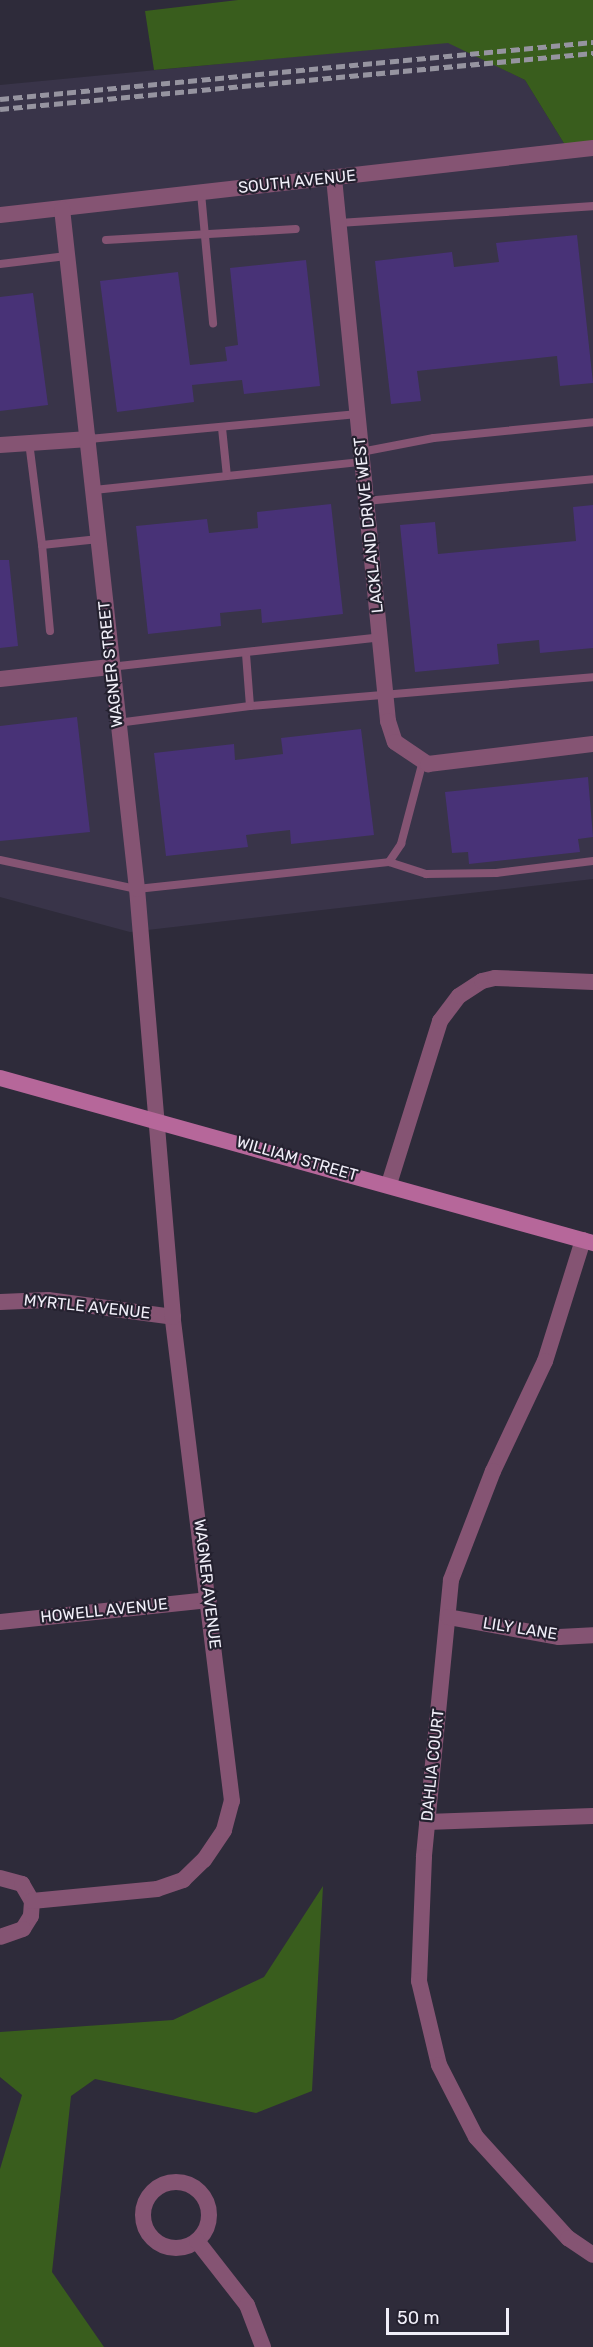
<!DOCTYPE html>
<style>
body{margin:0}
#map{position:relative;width:593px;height:2347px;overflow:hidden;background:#2e2b3a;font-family:Rubik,sans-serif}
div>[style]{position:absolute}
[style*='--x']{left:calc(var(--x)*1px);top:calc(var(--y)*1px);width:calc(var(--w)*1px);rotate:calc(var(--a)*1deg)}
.built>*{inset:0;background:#393449}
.green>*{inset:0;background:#395d1d}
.building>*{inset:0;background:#483277}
.service>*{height:8px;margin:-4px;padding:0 4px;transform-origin:4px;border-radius:4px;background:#855473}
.minor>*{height:16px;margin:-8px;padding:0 8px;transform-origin:8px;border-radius:8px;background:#855473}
.minor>.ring{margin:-8px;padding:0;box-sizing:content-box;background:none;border:16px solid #855473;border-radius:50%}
.secondary>*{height:16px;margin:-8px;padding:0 8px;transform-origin:8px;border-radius:8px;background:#b6679a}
.rail>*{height:4.5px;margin-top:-2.25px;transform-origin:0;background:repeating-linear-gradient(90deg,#9694a0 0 9px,transparent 0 13.5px)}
span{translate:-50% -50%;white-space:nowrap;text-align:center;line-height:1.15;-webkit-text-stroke:4.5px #24212f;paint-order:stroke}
.street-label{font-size:16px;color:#f1eff9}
.scale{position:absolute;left:386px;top:2308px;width:123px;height:27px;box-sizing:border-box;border:3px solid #f1eff9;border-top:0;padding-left:8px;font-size:18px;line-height:21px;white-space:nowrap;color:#f1eff9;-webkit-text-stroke:4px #24212f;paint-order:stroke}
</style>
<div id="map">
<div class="built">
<div style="clip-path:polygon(448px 42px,525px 80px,570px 153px,593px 151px,593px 879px,130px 932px,0 897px,0 85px)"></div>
</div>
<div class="green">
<div style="clip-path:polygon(238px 0,593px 0,593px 151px,570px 153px,525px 80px,448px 43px,154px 70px,145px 11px)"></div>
<div style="clip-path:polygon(323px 1886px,312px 2091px,256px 2113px,95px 2079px,71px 2096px,52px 2272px,104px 2347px,0 2347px,0 2169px,22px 2095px,0 2077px,0 2032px,173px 2020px,264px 1977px)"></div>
</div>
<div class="building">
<div style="clip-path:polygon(577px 235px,593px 383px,560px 386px,557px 356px,417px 371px,421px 401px,391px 404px,375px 261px,452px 252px,454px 267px,499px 262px,496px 243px)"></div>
<div style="clip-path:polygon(306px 260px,320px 386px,244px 394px,242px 380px,192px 385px,194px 402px,117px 412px,100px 281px,178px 272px,190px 365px,227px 361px,225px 347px,238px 345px,230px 268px)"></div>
<div style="clip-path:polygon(33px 293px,48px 405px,0 411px,0 297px)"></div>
<div style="clip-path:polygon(331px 504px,343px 614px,262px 623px,261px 609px,220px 613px,221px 626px,148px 634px,136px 526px,207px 519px,209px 533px,258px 528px,257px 512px)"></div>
<div style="clip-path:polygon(593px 505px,593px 648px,540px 653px,539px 640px,497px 644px,499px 664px,415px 672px,400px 525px,435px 522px,438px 554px,576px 541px,573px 507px)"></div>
<div style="clip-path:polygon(0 560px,9px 560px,18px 646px,0 648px)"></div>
<div style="clip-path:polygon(77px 717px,90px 832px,0 841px,0 726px)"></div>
<div style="clip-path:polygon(361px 729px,374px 835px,291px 844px,290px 830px,246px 835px,248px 847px,166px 856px,154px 753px,234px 744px,235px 760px,283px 754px,281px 738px)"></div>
<div style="clip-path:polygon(588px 777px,593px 837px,578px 839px,580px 852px,469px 864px,468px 852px,452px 853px,445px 792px)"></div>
</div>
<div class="service">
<div style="--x:201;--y:193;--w:131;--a:84.7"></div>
<div style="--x:339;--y:223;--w:255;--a:-3.8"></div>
<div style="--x:106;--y:240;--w:190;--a:-3.3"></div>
<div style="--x:0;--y:264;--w:67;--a:-6.8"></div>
<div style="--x:222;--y:428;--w:48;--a:84.1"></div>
<div style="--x:89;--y:439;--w:270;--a:-5.3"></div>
<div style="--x:29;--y:442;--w:104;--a:82.8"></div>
<div style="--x:361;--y:452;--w:74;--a:-10.9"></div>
<div style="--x:434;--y:438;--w:160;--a:-5.7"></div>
<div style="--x:94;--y:490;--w:269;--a:-6"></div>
<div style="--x:366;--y:501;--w:228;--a:-5.5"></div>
<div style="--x:50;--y:631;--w:86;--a:-95.3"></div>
<div style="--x:42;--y:545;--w:57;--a:-6"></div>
<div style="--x:246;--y:654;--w:52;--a:85.6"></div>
<div style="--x:110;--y:667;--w:272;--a:-6.3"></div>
<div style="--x:117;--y:723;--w:134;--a:-7.3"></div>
<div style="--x:250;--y:706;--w:344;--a:-4.8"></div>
<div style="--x:0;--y:860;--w:140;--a:12"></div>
<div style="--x:137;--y:889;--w:253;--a:-6.1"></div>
<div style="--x:389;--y:862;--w:22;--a:-56"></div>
<div style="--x:401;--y:844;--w:86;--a:-75.2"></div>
<div style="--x:389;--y:862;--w:39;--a:18"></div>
<div style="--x:426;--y:874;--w:70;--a:-0.8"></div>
<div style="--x:496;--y:873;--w:98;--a:-7.1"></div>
</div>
<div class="minor">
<div style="--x:334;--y:178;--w:546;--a:84.32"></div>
<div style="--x:388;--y:721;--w:22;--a:72"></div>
<div style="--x:395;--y:742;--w:40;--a:34"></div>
<div style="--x:428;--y:764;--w:166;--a:-6.9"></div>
<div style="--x:0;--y:215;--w:597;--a:-6.45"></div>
<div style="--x:0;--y:445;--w:89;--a:-3.9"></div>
<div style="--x:0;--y:679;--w:111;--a:-6.2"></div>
<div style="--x:389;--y:1184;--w:171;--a:-72.6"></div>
<div style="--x:440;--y:1021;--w:31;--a:-53"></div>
<div style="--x:459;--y:996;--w:27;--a:-33"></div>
<div style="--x:482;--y:981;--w:13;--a:-13"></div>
<div style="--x:495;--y:978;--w:98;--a:2.3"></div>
<div style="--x:583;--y:1240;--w:127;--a:107.4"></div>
<div style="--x:545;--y:1361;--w:122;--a:115.3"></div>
<div style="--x:493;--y:1471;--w:117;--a:111.1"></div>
<div style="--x:451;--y:1580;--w:278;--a:95.6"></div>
<div style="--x:424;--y:1857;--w:124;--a:92.3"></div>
<div style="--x:419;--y:1981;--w:86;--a:76.6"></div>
<div style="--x:439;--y:2065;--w:81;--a:62.8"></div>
<div style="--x:476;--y:2137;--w:137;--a:47.7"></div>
<div style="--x:568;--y:2238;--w:30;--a:34"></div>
<div style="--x:0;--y:1302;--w:48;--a:-2.4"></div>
<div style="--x:48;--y:1300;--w:126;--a:7.7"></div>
<div style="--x:448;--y:1617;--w:113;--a:10.2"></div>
<div style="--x:559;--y:1637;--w:34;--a:-3"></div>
<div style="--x:0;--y:1622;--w:210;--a:-6"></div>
<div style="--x:427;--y:1822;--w:166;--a:-2.1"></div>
<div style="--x:0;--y:1878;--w:23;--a:15"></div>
<div style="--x:22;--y:1884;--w:20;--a:60"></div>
<div style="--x:32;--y:1901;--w:15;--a:94"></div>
<div style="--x:31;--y:1916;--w:15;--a:122"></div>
<div style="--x:23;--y:1929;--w:24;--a:161"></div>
<div style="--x:32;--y:1901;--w:126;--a:-5.5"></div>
<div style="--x:157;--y:1889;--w:28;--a:-19"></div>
<div style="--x:183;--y:1880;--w:29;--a:-44"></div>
<div style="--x:204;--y:1860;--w:36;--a:-56"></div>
<div style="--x:224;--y:1830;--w:30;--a:-75"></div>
<div style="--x:232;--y:1801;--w:488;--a:-97"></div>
<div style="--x:173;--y:1317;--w:430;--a:-94.8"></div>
<div style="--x:137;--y:889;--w:684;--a:-96.29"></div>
<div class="ring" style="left:143px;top:2182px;width:50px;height:50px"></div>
<div style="--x:197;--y:2241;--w:81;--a:52"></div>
<div style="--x:247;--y:2305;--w:45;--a:69.1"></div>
</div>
<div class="secondary">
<div style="--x:0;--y:1078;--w:616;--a:15.55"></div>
</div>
<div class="rail">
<div style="--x:0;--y:99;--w:596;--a:-5.49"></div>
<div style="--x:0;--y:109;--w:596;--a:-5.39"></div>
</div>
<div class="street-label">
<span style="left:297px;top:182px;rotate:-6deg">SOUTH AVENUE</span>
<span style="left:369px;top:525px;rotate:-96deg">LACKLAND DRIVE WEST</span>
<span style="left:111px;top:664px;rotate:-96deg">WAGNER STREET</span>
<span style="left:297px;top:1159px;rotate:16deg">WILLIAM STREET</span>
<span style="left:87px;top:1307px;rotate:6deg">MYRTLE AVENUE</span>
<span style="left:207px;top:1584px;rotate:83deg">WAGNER AVENUE</span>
<span style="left:104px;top:1611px;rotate:-6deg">HOWELL AVENUE</span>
<span style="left:520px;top:1629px;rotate:9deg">LILY LANE</span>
<span style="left:433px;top:1765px;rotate:-84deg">DAHLIA COURT</span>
</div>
<div class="scale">50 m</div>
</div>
